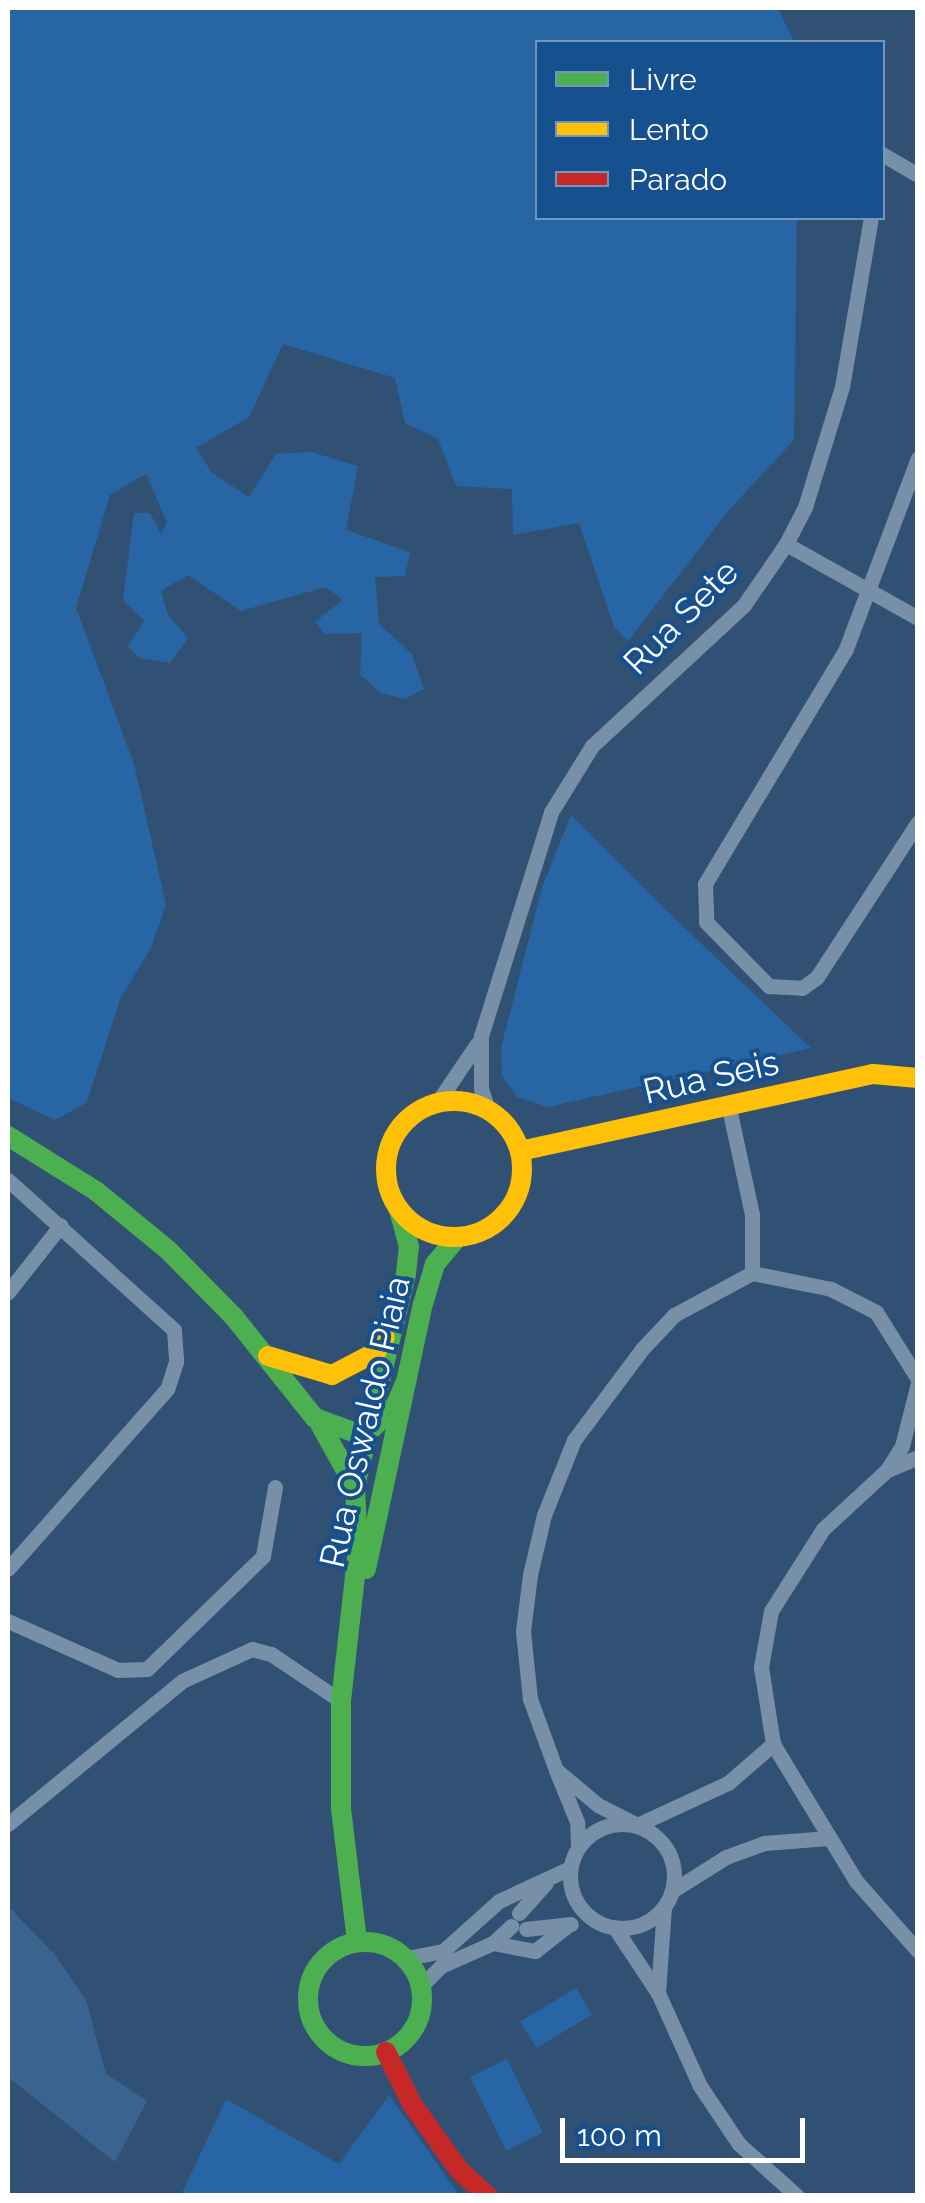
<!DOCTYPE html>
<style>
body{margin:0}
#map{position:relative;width:925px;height:2203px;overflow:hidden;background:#315174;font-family:Raleway,sans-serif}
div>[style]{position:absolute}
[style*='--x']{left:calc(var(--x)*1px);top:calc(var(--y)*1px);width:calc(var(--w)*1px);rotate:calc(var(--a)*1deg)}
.green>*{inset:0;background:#2765a4;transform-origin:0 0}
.water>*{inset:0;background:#3a6390}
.street>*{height:15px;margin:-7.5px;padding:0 7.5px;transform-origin:7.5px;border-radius:7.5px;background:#7890a7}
.street>.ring{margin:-7.5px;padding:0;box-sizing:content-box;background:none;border:15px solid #7890a7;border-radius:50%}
.fast>*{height:20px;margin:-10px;padding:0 10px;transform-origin:10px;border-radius:10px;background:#4caf50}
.fast>.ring{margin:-10px;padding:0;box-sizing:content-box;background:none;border:20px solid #4caf50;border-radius:50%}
.slow>*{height:20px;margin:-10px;padding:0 10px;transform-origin:10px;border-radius:10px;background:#ffc107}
.slow>.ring{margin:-10px;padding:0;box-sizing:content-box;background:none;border:20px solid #ffc107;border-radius:50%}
.jam>*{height:20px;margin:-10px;padding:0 10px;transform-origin:10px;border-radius:10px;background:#c62828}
span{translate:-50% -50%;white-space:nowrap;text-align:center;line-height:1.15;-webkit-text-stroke:8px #16508f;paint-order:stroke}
.street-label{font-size:35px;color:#fff}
.frame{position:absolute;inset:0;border:10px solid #fff;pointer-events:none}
.legend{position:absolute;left:535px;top:40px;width:350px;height:180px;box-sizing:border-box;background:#16508f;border:2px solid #7396bc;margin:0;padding:12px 18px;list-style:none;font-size:30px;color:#fff}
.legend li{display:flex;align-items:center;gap:20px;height:50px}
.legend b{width:50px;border:2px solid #7396bc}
.scale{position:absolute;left:560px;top:2118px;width:245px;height:45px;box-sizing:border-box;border:5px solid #fff;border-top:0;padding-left:12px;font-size:30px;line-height:35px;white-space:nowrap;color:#fff;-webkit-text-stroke:8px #16508f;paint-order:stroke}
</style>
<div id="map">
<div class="green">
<div style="clip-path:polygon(8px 8px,778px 8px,794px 42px,538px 42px,538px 218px,797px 218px,794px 440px,729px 510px,628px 641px,614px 627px,579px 523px,513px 535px,512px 489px,456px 486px,438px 439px,405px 423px,395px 378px,283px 344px,249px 417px,196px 448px,212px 473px,249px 497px,276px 454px,311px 452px,358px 466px,346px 530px,410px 552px,405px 576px,375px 577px,379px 624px,412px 654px,424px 689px,404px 699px,381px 693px,360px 675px,362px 633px,324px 634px,315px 622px,343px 600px,326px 587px,241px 611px,188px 575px,161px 591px,168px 615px,188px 638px,170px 663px,139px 658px,128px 646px,144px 621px,123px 600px,134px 513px,150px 513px,161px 534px,167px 522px,146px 474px,110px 495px,76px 608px,134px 764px,166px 905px,150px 950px,120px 999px,87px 1102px,55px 1120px,8px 1098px)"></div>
<div style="clip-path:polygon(571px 815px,669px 913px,811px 1048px,548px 1107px,517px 1097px,502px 1075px,501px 1048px,542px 888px)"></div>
<div style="left:576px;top:1988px;width:31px;height:65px;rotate:59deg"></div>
<div style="left:507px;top:2059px;width:82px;height:41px;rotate:64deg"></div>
<div style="clip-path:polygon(389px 2095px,459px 2195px,181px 2195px,226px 2099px,339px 2164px)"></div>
</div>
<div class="water">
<div style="clip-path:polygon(8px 1906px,55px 1955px,86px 2000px,106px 2074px,147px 2101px,115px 2162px,8px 2077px)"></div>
</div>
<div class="street">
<div style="--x:882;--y:154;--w:42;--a:30.3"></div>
<div style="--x:918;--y:458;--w:204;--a:110.7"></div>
<div style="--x:846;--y:649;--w:274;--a:121"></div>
<div style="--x:705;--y:884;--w:38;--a:88"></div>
<div style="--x:706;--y:922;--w:90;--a:45.5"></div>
<div style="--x:769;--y:986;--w:33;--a:3"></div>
<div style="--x:802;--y:988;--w:19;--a:-36"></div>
<div style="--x:817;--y:977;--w:185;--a:-56.9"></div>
<div style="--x:786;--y:544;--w:151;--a:29.3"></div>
<div style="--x:437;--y:1103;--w:71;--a:-55.9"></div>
<div style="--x:729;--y:1108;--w:108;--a:77.8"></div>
<div style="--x:752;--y:1214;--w:59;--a:90"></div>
<div style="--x:488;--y:1110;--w:23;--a:-108"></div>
<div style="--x:481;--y:1088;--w:52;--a:-90"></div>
<div style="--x:481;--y:1036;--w:235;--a:-72.6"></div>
<div style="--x:551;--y:812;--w:78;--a:-58.2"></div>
<div style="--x:592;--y:746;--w:207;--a:-42.8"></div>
<div style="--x:744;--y:605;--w:74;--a:-55.5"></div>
<div style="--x:786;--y:544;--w:42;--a:-62.8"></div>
<div style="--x:805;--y:507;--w:126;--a:-72.9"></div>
<div style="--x:842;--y:387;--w:171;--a:-80.3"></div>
<div style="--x:8;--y:1180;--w:224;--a:42.1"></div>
<div style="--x:174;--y:1330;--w:32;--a:86"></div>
<div style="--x:176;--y:1362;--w:28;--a:108"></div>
<div style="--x:167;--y:1389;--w:240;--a:131.5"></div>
<div style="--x:8;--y:1292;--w:85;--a:-51.7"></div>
<div style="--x:918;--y:1457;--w:34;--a:157"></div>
<div style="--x:887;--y:1470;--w:87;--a:137.3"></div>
<div style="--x:823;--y:1529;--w:97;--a:122.4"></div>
<div style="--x:771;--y:1611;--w:57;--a:100.1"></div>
<div style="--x:761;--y:1667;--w:78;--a:81.1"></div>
<div style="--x:773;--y:1744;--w:160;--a:58.8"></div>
<div style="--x:856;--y:1881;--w:94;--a:48.5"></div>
<div style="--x:887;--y:1470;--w:28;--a:-58"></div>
<div style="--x:902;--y:1446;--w:65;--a:-75.7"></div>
<div style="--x:8;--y:1621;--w:120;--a:24"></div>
<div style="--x:118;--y:1670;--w:29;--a:-2"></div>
<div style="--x:147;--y:1669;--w:162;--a:-44.2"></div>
<div style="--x:263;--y:1556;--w:70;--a:-80.1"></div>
<div style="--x:556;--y:1770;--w:76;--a:-110.1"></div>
<div style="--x:530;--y:1699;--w:68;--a:-95.9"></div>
<div style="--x:523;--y:1631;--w:56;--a:-82.9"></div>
<div style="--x:530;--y:1575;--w:62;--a:-76.9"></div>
<div style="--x:544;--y:1515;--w:81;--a:-68.2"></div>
<div style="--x:574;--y:1440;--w:114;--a:-53.2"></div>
<div style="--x:642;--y:1349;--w:47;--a:-46.7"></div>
<div style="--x:674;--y:1315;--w:89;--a:-28.3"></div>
<div style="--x:752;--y:1273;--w:81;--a:11.4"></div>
<div style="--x:831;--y:1289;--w:51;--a:27.1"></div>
<div style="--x:876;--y:1312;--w:79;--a:57.9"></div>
<div class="ring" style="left:570px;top:1824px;width:89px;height:89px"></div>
<div style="--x:8;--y:1824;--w:225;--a:-39.4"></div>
<div style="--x:182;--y:1681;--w:77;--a:-24.6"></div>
<div style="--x:252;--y:1649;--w:20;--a:15"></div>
<div style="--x:271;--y:1654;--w:84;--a:33.9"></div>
<div style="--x:578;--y:1846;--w:24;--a:-92"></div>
<div style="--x:577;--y:1822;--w:56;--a:-112"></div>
<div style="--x:556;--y:1770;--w:55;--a:39.8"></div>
<div style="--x:598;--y:1805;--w:44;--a:27.1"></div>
<div style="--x:637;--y:1825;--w:100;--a:-24.8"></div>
<div style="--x:728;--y:1783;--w:60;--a:-40.9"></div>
<div style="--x:672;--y:1891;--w:64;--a:-32.2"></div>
<div style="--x:726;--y:1857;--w:40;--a:-20.2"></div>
<div style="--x:764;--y:1843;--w:65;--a:-4.4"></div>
<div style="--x:519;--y:1913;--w:40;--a:-48"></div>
<div style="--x:615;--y:1928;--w:78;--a:56.5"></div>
<div style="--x:658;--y:1993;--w:86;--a:-86"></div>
<div style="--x:526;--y:1929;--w:45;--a:-6.3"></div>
<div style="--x:493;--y:1943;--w:43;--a:10.8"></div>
<div style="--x:535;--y:1951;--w:42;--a:-38.2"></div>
<div style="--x:407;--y:1958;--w:37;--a:-11"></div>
<div style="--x:443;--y:1951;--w:75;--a:-41.8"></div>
<div style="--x:499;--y:1901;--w:78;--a:-24.9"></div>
<div style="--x:421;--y:1986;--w:28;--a:-45"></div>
<div style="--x:441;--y:1966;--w:57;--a:-23.9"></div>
<div style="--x:493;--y:1943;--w:25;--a:-43"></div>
<div style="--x:658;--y:1993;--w:102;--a:65.7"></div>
<div style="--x:700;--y:2086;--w:70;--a:56.1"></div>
<div style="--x:739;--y:2144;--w:78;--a:41.9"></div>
</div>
<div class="fast">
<div style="--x:8;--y:1136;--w:104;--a:32"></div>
<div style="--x:96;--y:1191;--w:93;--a:39.3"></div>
<div style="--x:168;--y:1250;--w:94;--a:45.4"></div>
<div style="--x:234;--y:1317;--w:129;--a:51.3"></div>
<div style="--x:315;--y:1418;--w:52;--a:20.2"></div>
<div style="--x:364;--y:1436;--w:42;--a:-43.1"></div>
<div style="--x:395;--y:1407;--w:30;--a:-67"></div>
<div style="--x:320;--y:1424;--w:70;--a:60.9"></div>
<div style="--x:366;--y:1569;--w:271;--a:-77.9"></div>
<div style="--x:423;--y:1304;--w:42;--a:-73.3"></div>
<div style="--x:435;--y:1264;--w:35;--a:-50"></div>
<div style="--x:357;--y:1941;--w:133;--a:-96.9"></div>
<div style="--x:341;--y:1809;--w:108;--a:-90"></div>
<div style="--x:341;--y:1701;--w:152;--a:-83.6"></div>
<div style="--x:358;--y:1550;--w:64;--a:-92.7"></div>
<div style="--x:355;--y:1486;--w:218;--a:-76.5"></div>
<div style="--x:406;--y:1274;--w:27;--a:-84"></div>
<div style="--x:409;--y:1247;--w:38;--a:-105"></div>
<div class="ring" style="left:308px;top:1942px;width:94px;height:94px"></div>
</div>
<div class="slow">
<div class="ring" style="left:386px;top:1101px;width:116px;height:116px"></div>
<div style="--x:520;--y:1151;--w:361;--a:-12.3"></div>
<div style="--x:873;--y:1074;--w:45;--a:5.1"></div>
<div style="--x:268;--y:1356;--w:67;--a:16.5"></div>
<div style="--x:332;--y:1375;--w:50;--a:-27.6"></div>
<div style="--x:376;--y:1352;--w:17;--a:-59"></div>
</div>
<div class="jam">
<div style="--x:386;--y:2052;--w:58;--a:63.4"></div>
<div style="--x:412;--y:2104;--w:81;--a:54.5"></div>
<div style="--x:459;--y:2170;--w:39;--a:42"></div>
</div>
<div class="street-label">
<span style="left:681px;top:617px;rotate:-45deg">Rua Sete</span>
<span style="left:711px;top:1077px;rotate:-13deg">Rua Seis</span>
<span style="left:365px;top:1422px;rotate:-77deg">Rua Oswaldo Piaia</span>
</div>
<div class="frame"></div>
<ul class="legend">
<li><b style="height:12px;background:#4caf50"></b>Livre</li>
<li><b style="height:12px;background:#ffc107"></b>Lento</li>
<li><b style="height:12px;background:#c62828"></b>Parado</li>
</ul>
<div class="scale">100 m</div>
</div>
